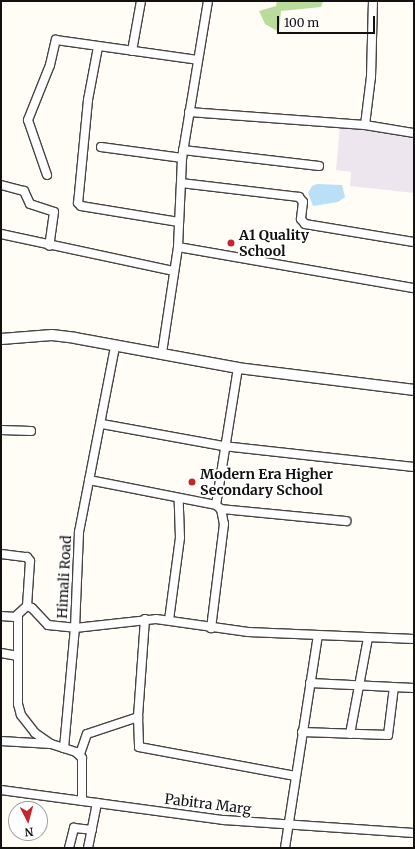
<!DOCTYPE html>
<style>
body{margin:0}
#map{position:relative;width:415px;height:849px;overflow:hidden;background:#fffdf5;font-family:Merriweather,serif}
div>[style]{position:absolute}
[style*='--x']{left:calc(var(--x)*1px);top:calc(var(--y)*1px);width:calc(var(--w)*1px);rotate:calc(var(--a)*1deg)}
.industrial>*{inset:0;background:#eee6ef}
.forest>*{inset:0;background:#b9dc9c}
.water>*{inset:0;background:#b9e0f7}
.roads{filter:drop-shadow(1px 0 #444) drop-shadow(-1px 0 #444) drop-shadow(0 1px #444) drop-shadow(0 -1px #444)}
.minor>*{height:8px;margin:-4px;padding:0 4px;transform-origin:4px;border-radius:4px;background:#fff}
.tertiary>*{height:10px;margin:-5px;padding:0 5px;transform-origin:5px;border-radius:5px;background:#fff}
.dots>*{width:11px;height:11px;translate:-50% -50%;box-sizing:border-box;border:2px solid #fff;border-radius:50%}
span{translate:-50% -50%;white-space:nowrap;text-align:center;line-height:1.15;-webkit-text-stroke:4px #fff;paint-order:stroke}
.poi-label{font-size:14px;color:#111;font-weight:700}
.left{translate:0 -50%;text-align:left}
.street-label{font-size:14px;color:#111}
.frame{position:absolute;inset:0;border:2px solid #111;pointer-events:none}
.north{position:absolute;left:8px;top:801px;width:40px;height:40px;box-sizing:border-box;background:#fff;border:1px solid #a0a0a0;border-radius:50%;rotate:174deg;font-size:11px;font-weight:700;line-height:16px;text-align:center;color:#111}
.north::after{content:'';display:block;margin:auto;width:14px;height:18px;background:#c4262e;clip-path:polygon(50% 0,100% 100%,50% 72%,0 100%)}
.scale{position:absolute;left:277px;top:16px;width:98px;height:18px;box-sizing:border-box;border:2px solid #111;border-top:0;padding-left:5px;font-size:12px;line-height:14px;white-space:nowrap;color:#111;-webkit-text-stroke:3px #fff;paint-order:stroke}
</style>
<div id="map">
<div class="industrial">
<div style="clip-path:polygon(340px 124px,414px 136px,414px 193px,350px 186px,351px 172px,336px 170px)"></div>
</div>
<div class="forest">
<div style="clip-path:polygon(277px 1px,323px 1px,321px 7px,281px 11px,279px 32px,265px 24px,259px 11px,276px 6px)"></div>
</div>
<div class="water">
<div style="clip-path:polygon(317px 184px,342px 185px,345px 197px,338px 202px,313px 206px,308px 193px,312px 186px)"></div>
</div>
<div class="roads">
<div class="minor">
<div style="--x:98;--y:47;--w:54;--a:100.7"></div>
<div style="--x:88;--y:100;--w:103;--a:95.5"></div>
<div style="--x:78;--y:203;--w:4;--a:45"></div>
<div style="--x:81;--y:206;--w:99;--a:9.3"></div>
<div style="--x:132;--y:51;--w:51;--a:-79.8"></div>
<div style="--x:189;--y:112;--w:176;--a:4.2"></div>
<div style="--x:365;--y:125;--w:50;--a:9.3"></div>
<div style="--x:365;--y:125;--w:48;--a:-82.9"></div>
<div style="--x:371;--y:77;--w:76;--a:-88.5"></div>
<div style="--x:101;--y:147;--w:82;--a:7.7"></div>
<div style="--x:183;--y:150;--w:137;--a:6.7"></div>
<div style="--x:47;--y:175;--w:58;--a:-109.1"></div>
<div style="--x:28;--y:120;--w:59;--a:-68.2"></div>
<div style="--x:50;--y:65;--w:26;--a:-77"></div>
<div style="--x:56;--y:40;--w:143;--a:8"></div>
<div style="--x:181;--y:183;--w:119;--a:6.8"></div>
<div style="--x:299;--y:197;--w:6;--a:51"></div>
<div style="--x:303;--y:202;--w:17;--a:97"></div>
<div style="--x:301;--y:219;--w:6;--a:51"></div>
<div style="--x:305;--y:224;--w:110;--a:9.4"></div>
<div style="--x:1;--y:185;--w:24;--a:15"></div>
<div style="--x:24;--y:191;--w:14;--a:65"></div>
<div style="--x:30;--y:204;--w:25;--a:18"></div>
<div style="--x:54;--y:212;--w:34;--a:98"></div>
<div style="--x:1;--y:234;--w:177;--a:12.1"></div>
<div style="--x:178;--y:247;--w:240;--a:9.9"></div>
<div style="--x:162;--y:353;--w:107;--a:-81.4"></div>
<div style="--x:178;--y:247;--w:89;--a:-87.4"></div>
<div style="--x:182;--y:158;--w:159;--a:-80.6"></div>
<div style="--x:102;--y:424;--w:123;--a:10.3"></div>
<div style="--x:223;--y:446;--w:192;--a:6.3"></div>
<div style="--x:1;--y:430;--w:30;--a:2"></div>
<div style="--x:89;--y:480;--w:129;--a:11.1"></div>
<div style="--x:216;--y:505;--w:6;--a:39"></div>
<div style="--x:221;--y:509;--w:15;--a:79"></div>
<div style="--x:224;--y:524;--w:105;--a:97.1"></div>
<div style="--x:216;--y:505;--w:139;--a:-80.9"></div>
<div style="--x:221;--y:509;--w:126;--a:5.5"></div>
<div style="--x:1;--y:554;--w:26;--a:7"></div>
<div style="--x:27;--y:557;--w:5;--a:53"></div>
<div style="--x:30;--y:561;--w:45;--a:93.8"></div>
<div style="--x:1;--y:616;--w:14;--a:4"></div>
<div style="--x:15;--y:617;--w:16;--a:-43"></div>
<div style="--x:27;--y:606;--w:5;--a:22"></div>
<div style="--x:32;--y:608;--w:23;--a:47"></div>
<div style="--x:48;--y:625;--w:27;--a:6"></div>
<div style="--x:75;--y:628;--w:81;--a:-6.3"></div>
<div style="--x:156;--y:619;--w:93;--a:8"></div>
<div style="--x:248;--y:632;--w:166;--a:2.4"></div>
<div style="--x:18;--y:616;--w:88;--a:90"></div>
<div style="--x:18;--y:704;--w:11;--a:75"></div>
<div style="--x:21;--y:715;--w:23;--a:52"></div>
<div style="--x:35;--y:733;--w:19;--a:35"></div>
<div style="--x:51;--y:744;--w:14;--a:17"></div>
<div style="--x:145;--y:619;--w:98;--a:94.1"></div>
<div style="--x:138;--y:717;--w:30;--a:88"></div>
<div style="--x:139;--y:747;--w:159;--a:10.5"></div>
<div style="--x:169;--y:620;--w:83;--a:-82.4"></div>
<div style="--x:180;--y:538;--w:38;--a:-92"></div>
<div style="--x:1;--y:653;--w:17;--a:10"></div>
<div style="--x:310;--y:683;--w:104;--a:2.8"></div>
<div style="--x:302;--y:732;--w:86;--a:2"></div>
<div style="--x:388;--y:735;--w:48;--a:-82.9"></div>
<div style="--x:350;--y:734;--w:98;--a:-79.4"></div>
<div style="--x:1;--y:741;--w:50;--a:3.4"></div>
<div style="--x:80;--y:754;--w:21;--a:-71"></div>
<div style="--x:87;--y:734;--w:54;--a:-18.4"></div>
<div style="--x:1;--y:790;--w:225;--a:7.7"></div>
<div style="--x:224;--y:820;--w:190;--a:3.9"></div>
<div style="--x:82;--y:801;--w:43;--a:-90"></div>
<div style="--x:82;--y:758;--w:8;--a:-135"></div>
<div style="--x:76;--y:752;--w:13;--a:-162"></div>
<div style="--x:64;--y:748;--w:121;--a:-84.8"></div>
<div style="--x:75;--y:628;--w:96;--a:-87.6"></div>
<div style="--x:79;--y:532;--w:189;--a:-79"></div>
<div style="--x:69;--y:848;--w:21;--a:-76"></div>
<div style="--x:74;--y:828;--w:18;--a:6"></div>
<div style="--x:88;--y:848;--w:46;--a:-78.7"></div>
<div style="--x:285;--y:848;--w:215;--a:-81.2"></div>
</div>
<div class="tertiary">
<div style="--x:1;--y:339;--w:51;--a:-4.5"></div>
<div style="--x:52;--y:335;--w:23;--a:7"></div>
<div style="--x:75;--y:338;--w:166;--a:10.4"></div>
<div style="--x:238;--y:368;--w:177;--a:7.1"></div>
</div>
</div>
<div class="dots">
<div style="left:231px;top:243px;background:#c4262e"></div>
<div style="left:192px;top:482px;background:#c4262e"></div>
</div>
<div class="poi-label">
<span class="left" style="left:239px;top:243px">A1 Quality<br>School</span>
<span class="left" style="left:200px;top:482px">Modern Era Higher<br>Secondary School</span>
</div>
<div class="street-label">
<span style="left:64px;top:577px;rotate:-87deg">Himali Road</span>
<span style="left:208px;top:804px;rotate:7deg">Pabitra Marg</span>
</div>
<div class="frame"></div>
<div class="north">N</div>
<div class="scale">100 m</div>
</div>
